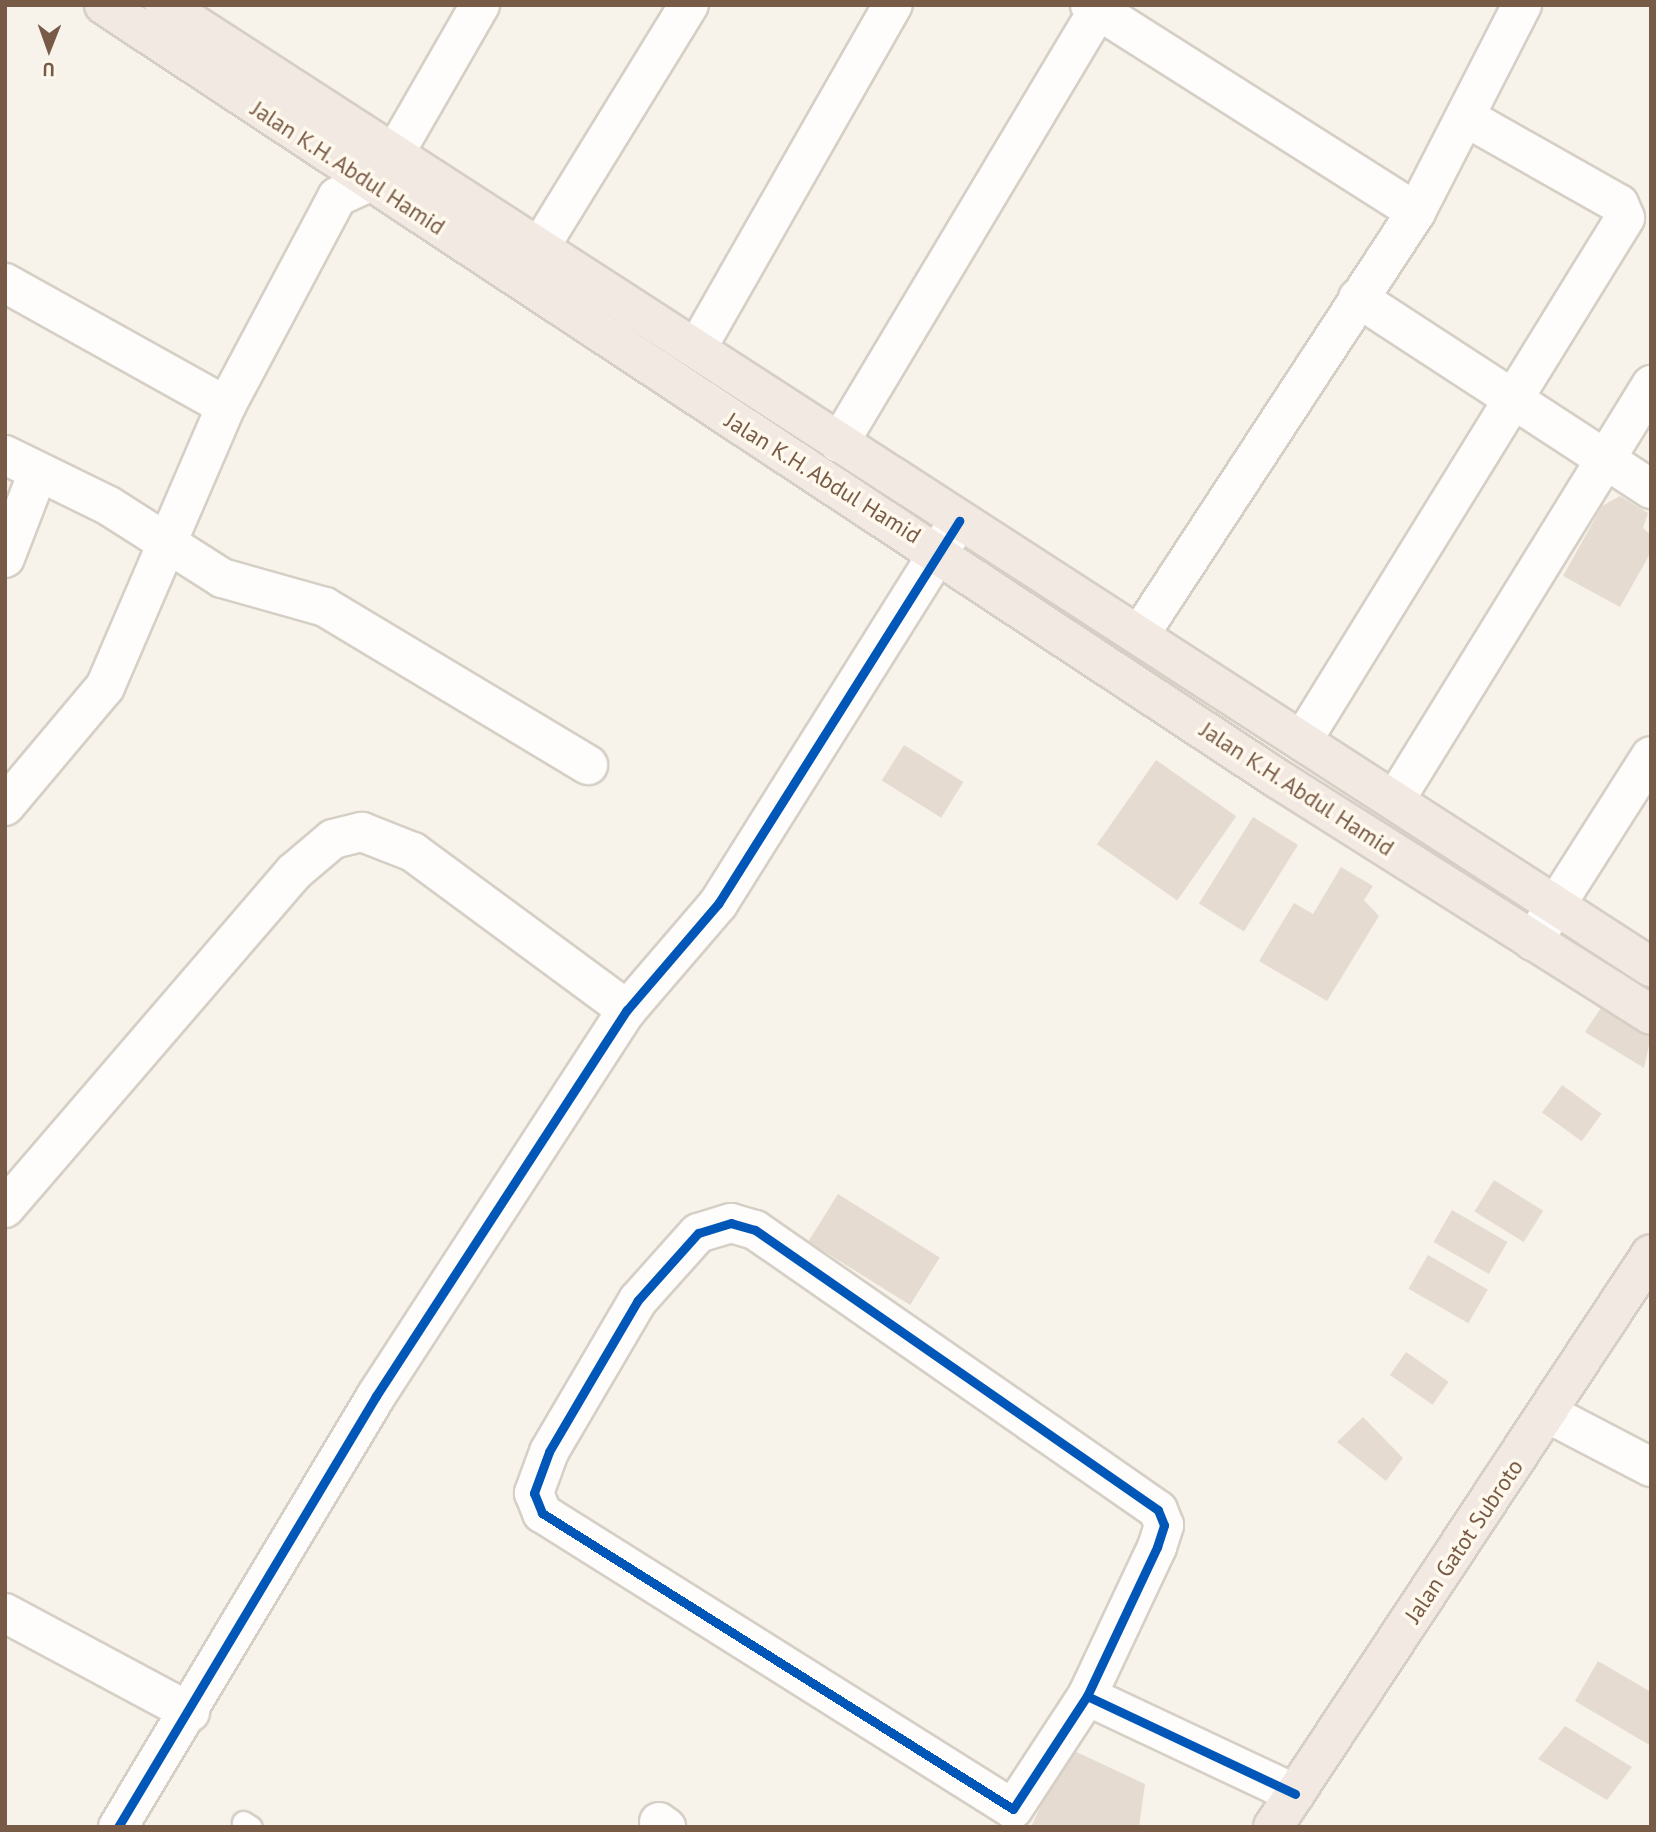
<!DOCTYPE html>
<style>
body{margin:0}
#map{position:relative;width:1656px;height:1832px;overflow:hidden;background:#f8f3ea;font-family:"PT Sans",sans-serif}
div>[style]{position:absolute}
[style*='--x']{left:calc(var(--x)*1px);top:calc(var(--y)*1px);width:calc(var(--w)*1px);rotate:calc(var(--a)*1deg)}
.building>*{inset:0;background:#e5dbd1;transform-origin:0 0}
.roads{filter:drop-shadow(2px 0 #d6cfc6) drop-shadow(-2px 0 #d6cfc6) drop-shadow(0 2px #d6cfc6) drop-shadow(0 -2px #d6cfc6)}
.lane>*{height:21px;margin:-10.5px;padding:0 10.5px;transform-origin:10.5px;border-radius:10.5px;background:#fefdfc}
.street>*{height:38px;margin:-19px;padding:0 19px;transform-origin:19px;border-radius:19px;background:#fefdfc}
.highway>*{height:38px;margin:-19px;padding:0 19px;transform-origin:19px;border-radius:19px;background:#f2e9e3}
.cycleway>*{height:9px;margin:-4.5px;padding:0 4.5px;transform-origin:4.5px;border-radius:4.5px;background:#0057b8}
span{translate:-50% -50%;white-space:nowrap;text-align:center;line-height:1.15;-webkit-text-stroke:7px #fff8ec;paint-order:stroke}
.street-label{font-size:23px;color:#785b47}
.frame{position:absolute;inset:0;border:7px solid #785b47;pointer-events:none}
.north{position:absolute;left:14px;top:14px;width:70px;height:70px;-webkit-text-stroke:5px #fff8ec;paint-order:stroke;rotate:181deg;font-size:19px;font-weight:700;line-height:28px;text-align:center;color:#785b47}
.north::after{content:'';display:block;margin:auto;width:24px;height:32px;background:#785b47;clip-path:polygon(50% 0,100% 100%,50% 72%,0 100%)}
</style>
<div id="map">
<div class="building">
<div style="clip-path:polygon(1620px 496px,1648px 513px,1643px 528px,1651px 535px,1651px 552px,1620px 607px,1563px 576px,1602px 506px)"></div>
<div style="left:904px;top:745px;width:70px;height:42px;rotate:32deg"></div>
<div style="left:1156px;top:760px;width:98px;height:103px;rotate:35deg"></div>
<div style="left:1253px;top:817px;width:53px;height:102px;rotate:32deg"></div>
<div style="clip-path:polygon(1341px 867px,1373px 886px,1364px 900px,1379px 916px,1327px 1001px,1259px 961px,1294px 903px,1313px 914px)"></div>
<div style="clip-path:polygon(1602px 1006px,1651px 1036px,1644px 1068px,1585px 1032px)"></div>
<div style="left:1562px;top:1085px;width:49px;height:34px;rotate:36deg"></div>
<div style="left:1494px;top:1180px;width:58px;height:37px;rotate:32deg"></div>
<div style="left:838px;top:1194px;width:120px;height:56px;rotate:32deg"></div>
<div style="left:1452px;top:1210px;width:64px;height:37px;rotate:30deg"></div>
<div style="left:1428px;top:1255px;width:69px;height:39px;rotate:30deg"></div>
<div style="left:1406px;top:1352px;width:52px;height:28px;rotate:35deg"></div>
<div style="clip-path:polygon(1363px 1417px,1403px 1458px,1386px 1481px,1337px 1442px)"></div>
<div style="clip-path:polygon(1598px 1661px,1651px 1692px,1651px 1746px,1575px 1701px)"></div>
<div style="clip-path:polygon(1565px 1726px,1632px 1767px,1607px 1800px,1538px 1759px)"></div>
<div style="clip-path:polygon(1068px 1748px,1145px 1784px,1139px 1827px,1031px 1827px)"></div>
</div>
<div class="roads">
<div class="lane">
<div style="--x:243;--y:1822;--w:9;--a:32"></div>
</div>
<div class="street">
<div style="--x:1090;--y:5;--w:386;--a:32.4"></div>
<div style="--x:538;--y:250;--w:288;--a:-58.4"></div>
<div style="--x:5;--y:283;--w:253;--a:29.1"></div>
<div style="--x:1358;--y:298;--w:350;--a:33.1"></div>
<div style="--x:697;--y:348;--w:395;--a:-60.3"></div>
<div style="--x:839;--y:443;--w:510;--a:-59.11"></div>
<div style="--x:5;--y:455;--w:116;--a:26.1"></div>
<div style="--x:109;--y:506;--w:134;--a:32.5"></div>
<div style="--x:222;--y:578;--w:107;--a:15.7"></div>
<div style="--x:325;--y:607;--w:307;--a:31"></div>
<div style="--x:5;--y:558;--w:92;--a:-69"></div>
<div style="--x:1140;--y:634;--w:504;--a:-56.81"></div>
<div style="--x:1416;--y:212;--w:233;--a:-62.9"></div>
<div style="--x:1302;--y:741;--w:615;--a:-58.3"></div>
<div style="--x:1625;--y:218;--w:15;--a:-113"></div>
<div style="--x:1619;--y:204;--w:175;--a:-150.5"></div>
<div style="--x:1395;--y:800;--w:488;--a:-58.3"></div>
<div style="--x:5;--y:806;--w:155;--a:-50"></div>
<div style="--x:105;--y:687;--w:306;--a:-66.7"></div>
<div style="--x:226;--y:406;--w:237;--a:-62"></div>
<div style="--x:337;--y:197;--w:35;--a:-25"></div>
<div style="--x:369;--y:182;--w:33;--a:-46"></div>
<div style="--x:392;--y:158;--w:177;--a:-60.1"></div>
<div style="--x:1533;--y:941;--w:219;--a:-57.5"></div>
<div style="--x:5;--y:1208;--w:443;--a:-49.3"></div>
<div style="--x:294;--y:872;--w:51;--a:-40.2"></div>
<div style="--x:333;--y:839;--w:30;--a:-14"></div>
<div style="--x:362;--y:832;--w:55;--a:21.4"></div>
<div style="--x:413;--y:852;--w:266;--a:36.4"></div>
<div style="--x:1549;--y:1414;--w:115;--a:27.5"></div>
<div style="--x:5;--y:1613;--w:210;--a:28.2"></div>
<div style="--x:1087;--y:1696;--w:165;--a:-64.8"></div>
<div style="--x:1157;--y:1547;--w:23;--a:-72"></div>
<div style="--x:1164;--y:1525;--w:16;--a:-112"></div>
<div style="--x:1158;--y:1510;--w:491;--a:-145.2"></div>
<div style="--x:755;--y:1230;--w:25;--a:-164"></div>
<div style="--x:731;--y:1223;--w:34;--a:163"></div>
<div style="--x:698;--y:1233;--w:90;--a:131.8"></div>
<div style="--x:638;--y:1300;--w:176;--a:120.4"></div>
<div style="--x:549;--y:1452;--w:44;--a:110.1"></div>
<div style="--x:534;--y:1493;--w:22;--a:68"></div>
<div style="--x:542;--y:1513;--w:556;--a:32.15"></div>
<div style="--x:1013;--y:1809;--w:135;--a:-56.8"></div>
<div style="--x:1087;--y:1696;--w:230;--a:25.2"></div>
<div style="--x:659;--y:1822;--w:9;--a:36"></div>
<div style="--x:118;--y:1827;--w:502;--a:-59.09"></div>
<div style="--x:376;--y:1396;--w:460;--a:-57"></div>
<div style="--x:627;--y:1010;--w:140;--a:-49.4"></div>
<div style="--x:718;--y:904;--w:448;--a:-57.9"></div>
</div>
<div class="highway">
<div style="--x:104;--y:5;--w:1406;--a:33.4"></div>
<div style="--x:1278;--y:779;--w:441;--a:32.3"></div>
<div style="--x:164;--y:5;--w:1771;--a:32.9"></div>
<div style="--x:1273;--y:1827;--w:686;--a:-56.59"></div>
</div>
</div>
<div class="cycleway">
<div style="--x:1087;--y:1696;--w:165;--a:-64.8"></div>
<div style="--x:1157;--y:1547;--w:23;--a:-72"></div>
<div style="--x:1164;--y:1525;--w:16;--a:-112"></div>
<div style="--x:1158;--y:1510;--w:491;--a:-145.2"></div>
<div style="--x:755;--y:1230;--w:25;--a:-164"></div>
<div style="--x:731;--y:1223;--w:34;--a:163"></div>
<div style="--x:698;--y:1233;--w:90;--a:131.8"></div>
<div style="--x:638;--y:1300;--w:176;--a:120.4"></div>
<div style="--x:549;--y:1452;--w:44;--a:110.1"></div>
<div style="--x:534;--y:1493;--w:22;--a:68"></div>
<div style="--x:542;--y:1513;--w:556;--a:32.15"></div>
<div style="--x:1013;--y:1809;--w:135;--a:-56.8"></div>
<div style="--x:1087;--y:1696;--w:230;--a:25.2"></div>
<div style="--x:118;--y:1827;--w:502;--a:-59.09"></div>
<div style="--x:376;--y:1396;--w:460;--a:-57"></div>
<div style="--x:627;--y:1010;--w:140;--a:-49.4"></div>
<div style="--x:718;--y:904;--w:453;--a:-57.8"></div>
</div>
<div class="street-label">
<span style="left:348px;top:168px;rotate:33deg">Jalan K.H. Abdul Hamid</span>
<span style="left:823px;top:478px;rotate:32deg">Jalan K.H. Abdul Hamid</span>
<span style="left:1297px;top:789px;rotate:33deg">Jalan K.H. Abdul Hamid</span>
<span style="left:1464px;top:1541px;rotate:-56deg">Jalan Gatot Subroto</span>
</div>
<div class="frame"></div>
<div class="north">U</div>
</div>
